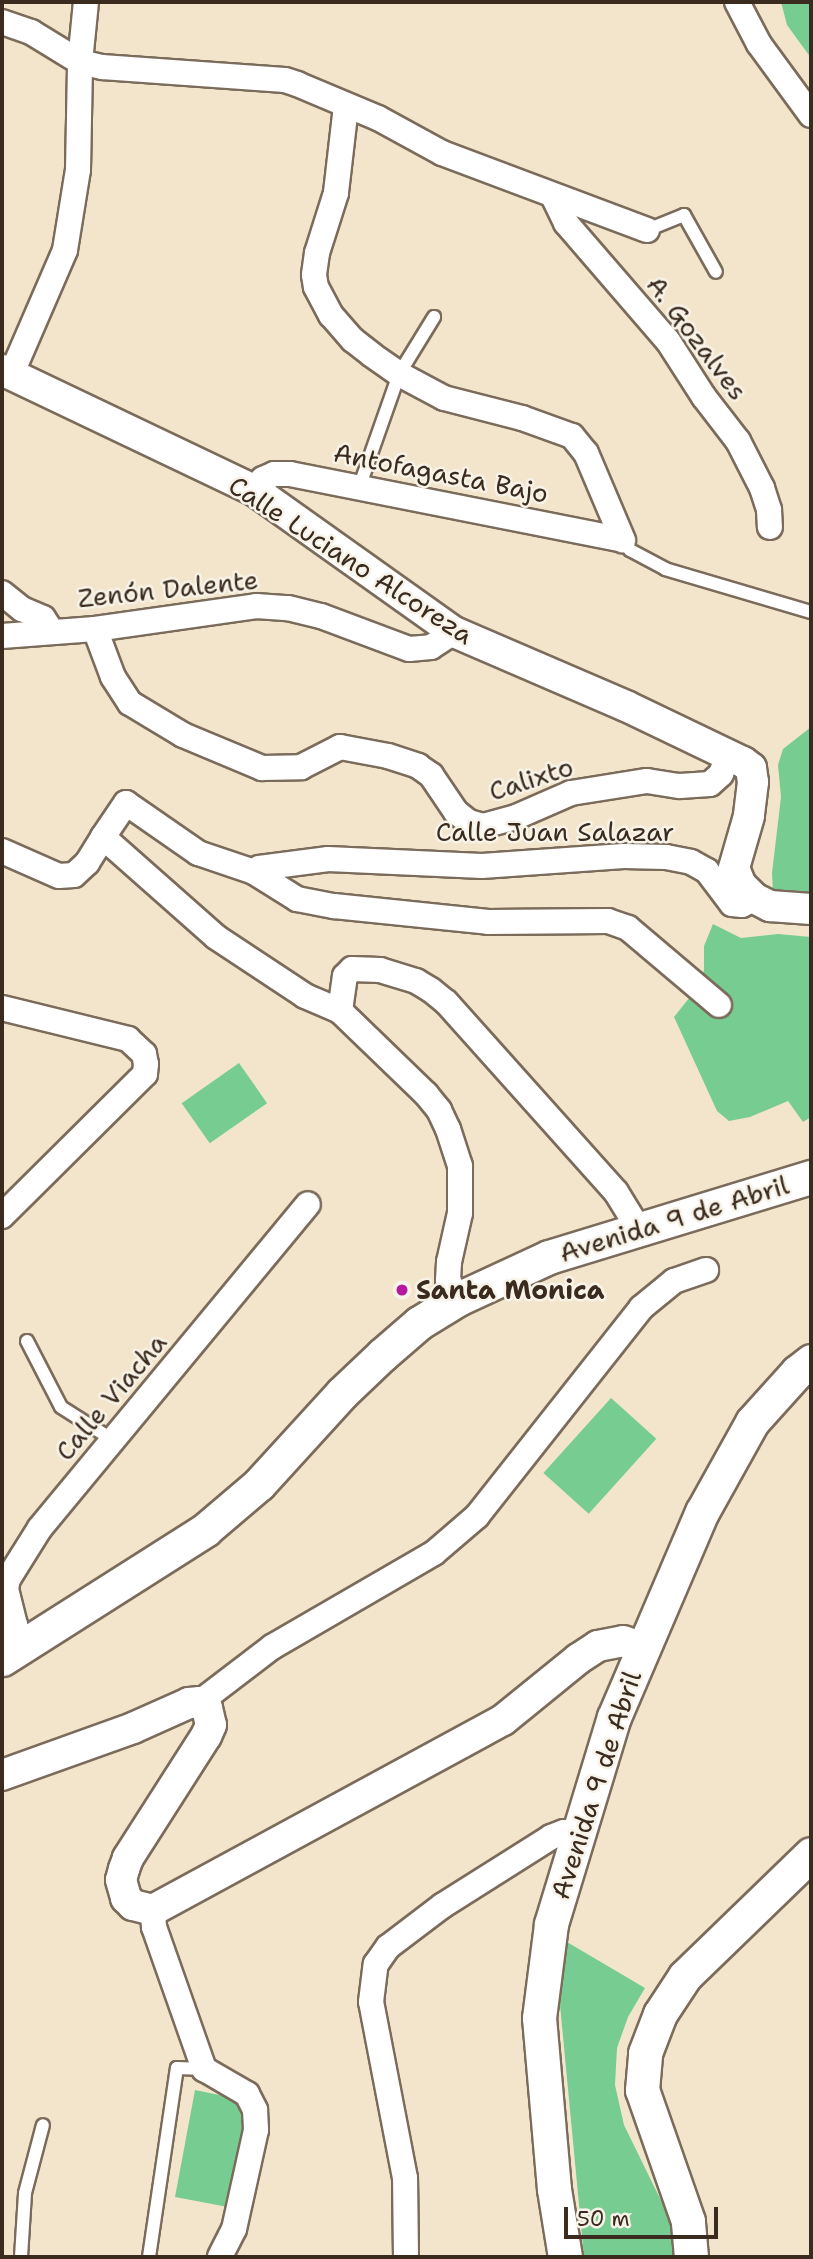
<!DOCTYPE html>
<meta charset="utf-8">
<style>
body{margin:0}
#map{position:relative;width:813px;height:2259px;overflow:hidden;background:#f3e5cc;font-family:"Shantell Sans",sans-serif}
div>[style]{position:absolute}
[style*='--x']{left:calc(var(--x)*1px);top:calc(var(--y)*1px);width:calc(var(--w)*1px);rotate:calc(var(--a)*1deg)}
.green>*{inset:0;background:#77cd91;transform-origin:0 0}
.roads{filter:drop-shadow(2px 0 #7b6b5b) drop-shadow(-2px 0 #7b6b5b) drop-shadow(0 2px #7b6b5b) drop-shadow(0 -2px #7b6b5b)}
.service>*{height:12px;margin:-6px;padding:0 6px;transform-origin:6px;border-radius:6px;background:#fff}
.minor>*{height:24px;margin:-12px;padding:0 12px;transform-origin:12px;border-radius:12px;background:#fff}
.tertiary>*{height:30px;margin:-15px;padding:0 15px;transform-origin:15px;border-radius:15px;background:#fff}
.secondary>*{height:33px;margin:-16.5px;padding:0 16.5px;transform-origin:16.5px;border-radius:16.5px;background:#fff}
.dots>*{width:19px;height:19px;translate:-50% -50%;box-sizing:border-box;border:4px solid #f7f3e8;border-radius:50%}
span{translate:-50% -50%;white-space:nowrap;text-align:center;line-height:1.15;-webkit-text-stroke:5px #f7f3e8;paint-order:stroke}
.street-label{font-size:26px;color:#3b2a1e}
.poi-label{font-size:26px;color:#3b2a1e;font-weight:700}
.left{translate:0 -50%;text-align:left}
.frame{position:absolute;inset:0;border:4px solid #3b2a1e;pointer-events:none}
.scale{position:absolute;left:564px;top:2207px;width:154px;height:32px;box-sizing:border-box;border:4px solid #3b2a1e;border-top:0;padding-left:9px;font-size:21px;line-height:24px;white-space:nowrap;color:#3b2a1e;-webkit-text-stroke:5px #f7f3e8;paint-order:stroke}
</style>
<div id="map">
<div class="green">
<div style="clip-path:polygon(781px 2px,811px 2px,811px 58px,787px 25px)"></div>
<div style="clip-path:polygon(811px 727px,811px 909px,773px 894px,772px 873px,781px 797px,778px 765px,783px 749px)"></div>
<div style="clip-path:polygon(713px 924px,741px 938px,778px 934px,811px 937px,811px 1117px,803px 1122px,788px 1101px,750px 1117px,729px 1121px,717px 1111px,674px 1017px,697px 988px,704px 970px,704px 946px)"></div>
<div style="left:239px;top:1063px;width:49px;height:70px;rotate:55deg"></div>
<div style="left:611px;top:1398px;width:61px;height:101px;rotate:42deg"></div>
<div style="clip-path:polygon(567px 1942px,645px 1988px,628px 2017px,617px 2048px,615px 2085px,624px 2125px,670px 2219px,677px 2257px,584px 2257px,560px 2005px)"></div>
<div style="clip-path:polygon(195px 2090px,234px 2098px,245px 2115px,228px 2207px,175px 2197px)"></div>
</div>
<div class="roads">
<div class="service">
<div style="--x:647;--y:230;--w:40;--a:-22"></div>
<div style="--x:684;--y:215;--w:65;--a:60.7"></div>
<div style="--x:360;--y:485;--w:118;--a:-70.6"></div>
<div style="--x:399;--y:374;--w:67;--a:-58.4"></div>
<div style="--x:623;--y:540;--w:12;--a:55"></div>
<div style="--x:630;--y:550;--w:40;--a:28"></div>
<div style="--x:665;--y:569;--w:152;--a:16.4"></div>
<div style="--x:27;--y:1341;--w:74;--a:62.7"></div>
<div style="--x:61;--y:1407;--w:62;--a:32.4"></div>
<div style="--x:21;--y:2257;--w:64;--a:-86.4"></div>
<div style="--x:25;--y:2193;--w:70;--a:-75.2"></div>
<div style="--x:149;--y:2257;--w:191;--a:-81.6"></div>
<div style="--x:177;--y:2068;--w:27;--a:2"></div>
</div>
<div class="minor">
<div style="--x:737;--y:2;--w:47;--a:62.4"></div>
<div style="--x:759;--y:44;--w:88;--a:53.8"></div>
<div style="--x:2;--y:22;--w:31;--a:19"></div>
<div style="--x:31;--y:32;--w:57;--a:31.5"></div>
<div style="--x:80;--y:62;--w:23;--a:13"></div>
<div style="--x:102;--y:67;--w:183;--a:4.1"></div>
<div style="--x:285;--y:80;--w:13;--a:18"></div>
<div style="--x:297;--y:84;--w:88;--a:22.8"></div>
<div style="--x:378;--y:118;--w:73;--a:28.7"></div>
<div style="--x:442;--y:153;--w:219;--a:20.6"></div>
<div style="--x:346;--y:106;--w:88;--a:96.6"></div>
<div style="--x:336;--y:193;--w:63;--a:107.6"></div>
<div style="--x:317;--y:253;--w:22;--a:98"></div>
<div style="--x:314;--y:275;--w:12;--a:81"></div>
<div style="--x:316;--y:287;--w:32;--a:62"></div>
<div style="--x:331;--y:315;--w:33;--a:49"></div>
<div style="--x:353;--y:340;--w:24;--a:38"></div>
<div style="--x:372;--y:355;--w:33;--a:35"></div>
<div style="--x:399;--y:374;--w:51;--a:28.1"></div>
<div style="--x:444;--y:398;--w:81;--a:14.4"></div>
<div style="--x:522;--y:418;--w:53;--a:19.8"></div>
<div style="--x:572;--y:436;--w:22;--a:51"></div>
<div style="--x:586;--y:453;--w:95;--a:67"></div>
<div style="--x:553;--y:196;--w:30;--a:64"></div>
<div style="--x:566;--y:223;--w:156;--a:49.2"></div>
<div style="--x:668;--y:341;--w:67;--a:57.3"></div>
<div style="--x:704;--y:397;--w:56;--a:52.3"></div>
<div style="--x:738;--y:441;--w:53;--a:62.9"></div>
<div style="--x:762;--y:488;--w:23;--a:72"></div>
<div style="--x:769;--y:510;--w:17;--a:87"></div>
<div style="--x:11;--y:375;--w:136;--a:-66.6"></div>
<div style="--x:65;--y:250;--w:81;--a:-80.8"></div>
<div style="--x:78;--y:170;--w:108;--a:-88.9"></div>
<div style="--x:80;--y:62;--w:60;--a:-84.3"></div>
<div style="--x:254;--y:490;--w:14;--a:-51"></div>
<div style="--x:263;--y:479;--w:12;--a:-24"></div>
<div style="--x:274;--y:474;--w:16;--a:0"></div>
<div style="--x:290;--y:474;--w:339;--a:11.2"></div>
<div style="--x:2;--y:593;--w:26;--a:39"></div>
<div style="--x:22;--y:609;--w:23;--a:23"></div>
<div style="--x:43;--y:618;--w:14;--a:56"></div>
<div style="--x:95;--y:629;--w:51;--a:69.4"></div>
<div style="--x:113;--y:677;--w:31;--a:57"></div>
<div style="--x:130;--y:703;--w:62;--a:31.1"></div>
<div style="--x:183;--y:735;--w:86;--a:22.7"></div>
<div style="--x:262;--y:768;--w:39;--a:-1"></div>
<div style="--x:301;--y:767;--w:44;--a:-27.1"></div>
<div style="--x:340;--y:747;--w:49;--a:10.6"></div>
<div style="--x:388;--y:756;--w:32;--a:18"></div>
<div style="--x:418;--y:766;--w:16;--a:35"></div>
<div style="--x:431;--y:775;--w:45;--a:56"></div>
<div style="--x:456;--y:812;--w:16;--a:38"></div>
<div style="--x:469;--y:822;--w:15;--a:16"></div>
<div style="--x:483;--y:826;--w:34;--a:-15"></div>
<div style="--x:516;--y:817;--w:60;--a:-23.6"></div>
<div style="--x:571;--y:793;--w:77;--a:-9"></div>
<div style="--x:647;--y:781;--w:33;--a:9"></div>
<div style="--x:680;--y:786;--w:30;--a:-4"></div>
<div style="--x:710;--y:784;--w:15;--a:-42"></div>
<div style="--x:721;--y:774;--w:20;--a:-70"></div>
<div style="--x:2;--y:636;--w:93;--a:-4.3"></div>
<div style="--x:95;--y:629;--w:163;--a:-8.1"></div>
<div style="--x:256;--y:606;--w:32;--a:4"></div>
<div style="--x:288;--y:608;--w:34;--a:14"></div>
<div style="--x:321;--y:616;--w:94;--a:20.6"></div>
<div style="--x:409;--y:649;--w:22;--a:-5"></div>
<div style="--x:431;--y:647;--w:27;--a:-33"></div>
<div style="--x:103;--y:837;--w:41;--a:-55.9"></div>
<div style="--x:126;--y:803;--w:88;--a:34.8"></div>
<div style="--x:198;--y:853;--w:59;--a:18.7"></div>
<div style="--x:254;--y:872;--w:51;--a:32.1"></div>
<div style="--x:297;--y:899;--w:38;--a:11"></div>
<div style="--x:334;--y:906;--w:155;--a:5.9"></div>
<div style="--x:488;--y:922;--w:120;--a:-0.5"></div>
<div style="--x:608;--y:921;--w:21;--a:19"></div>
<div style="--x:628;--y:928;--w:119;--a:40.2"></div>
<div style="--x:2;--y:851;--w:62;--a:23.7"></div>
<div style="--x:59;--y:876;--w:15;--a:-4"></div>
<div style="--x:74;--y:875;--w:18;--a:-43"></div>
<div style="--x:87;--y:863;--w:31;--a:-58"></div>
<div style="--x:103;--y:837;--w:151;--a:41.5"></div>
<div style="--x:216;--y:937;--w:107;--a:33.5"></div>
<div style="--x:305;--y:996;--w:38;--a:23"></div>
<div style="--x:340;--y:1011;--w:120;--a:44"></div>
<div style="--x:426;--y:1094;--w:21;--a:51"></div>
<div style="--x:439;--y:1110;--w:21;--a:65"></div>
<div style="--x:448;--y:1129;--w:39;--a:72"></div>
<div style="--x:460;--y:1166;--w:47;--a:90"></div>
<div style="--x:460;--y:1213;--w:50;--a:102.7"></div>
<div style="--x:449;--y:1262;--w:18;--a:93"></div>
<div style="--x:448;--y:1280;--w:21;--a:62"></div>
<div style="--x:254;--y:872;--w:6;--a:-39"></div>
<div style="--x:259;--y:868;--w:70;--a:-7.4"></div>
<div style="--x:328;--y:859;--w:154;--a:2.6"></div>
<div style="--x:482;--y:866;--w:142;--a:-4"></div>
<div style="--x:624;--y:856;--w:42;--a:1.4"></div>
<div style="--x:666;--y:857;--w:25;--a:11"></div>
<div style="--x:691;--y:862;--w:18;--a:29"></div>
<div style="--x:707;--y:871;--w:41;--a:52.9"></div>
<div style="--x:732;--y:904;--w:10;--a:6"></div>
<div style="--x:742;--y:905;--w:14;--a:-30"></div>
<div style="--x:2;--y:1008;--w:130;--a:13.8"></div>
<div style="--x:128;--y:1039;--w:22;--a:43"></div>
<div style="--x:144;--y:1054;--w:10;--a:79"></div>
<div style="--x:146;--y:1064;--w:10;--a:96"></div>
<div style="--x:145;--y:1074;--w:202;--a:135.2"></div>
<div style="--x:340;--y:1011;--w:35;--a:-82"></div>
<div style="--x:345;--y:976;--w:10;--a:-45"></div>
<div style="--x:352;--y:969;--w:28;--a:2"></div>
<div style="--x:380;--y:970;--w:38;--a:17"></div>
<div style="--x:416;--y:981;--w:17;--a:31"></div>
<div style="--x:431;--y:990;--w:19;--a:39"></div>
<div style="--x:446;--y:1002;--w:255;--a:48.2"></div>
<div style="--x:616;--y:1192;--w:46;--a:58.4"></div>
<div style="--x:2;--y:1640;--w:20;--a:-49"></div>
<div style="--x:15;--y:1625;--w:37;--a:-104"></div>
<div style="--x:6;--y:1589;--w:10;--a:-79"></div>
<div style="--x:8;--y:1579;--w:60;--a:-57.9"></div>
<div style="--x:40;--y:1528;--w:420;--a:-50.4"></div>
<div style="--x:200;--y:1702;--w:91;--a:-37.4"></div>
<div style="--x:272;--y:1647;--w:187;--a:-30.1"></div>
<div style="--x:434;--y:1553;--w:57;--a:-40.7"></div>
<div style="--x:477;--y:1516;--w:265;--a:-51.7"></div>
<div style="--x:641;--y:1308;--w:43;--a:-39.3"></div>
<div style="--x:674;--y:1281;--w:34;--a:-19"></div>
<div style="--x:153;--y:1910;--w:17;--a:87"></div>
<div style="--x:154;--y:1927;--w:151;--a:70.6"></div>
<div style="--x:204;--y:2069;--w:50;--a:30.2"></div>
<div style="--x:247;--y:2094;--w:18;--a:63"></div>
<div style="--x:255;--y:2110;--w:20;--a:87"></div>
<div style="--x:256;--y:2130;--w:101;--a:102.5"></div>
<div style="--x:234;--y:2229;--w:31;--a:117"></div>
<div style="--x:406;--y:2257;--w:79;--a:-90.7"></div>
<div style="--x:405;--y:2178;--w:179;--a:-100.9"></div>
<div style="--x:371;--y:2002;--w:38;--a:-83"></div>
<div style="--x:376;--y:1964;--w:21;--a:-55"></div>
<div style="--x:388;--y:1947;--w:68;--a:-37.2"></div>
<div style="--x:442;--y:1906;--w:129;--a:-32.3"></div>
<div style="--x:551;--y:1837;--w:14;--a:-21"></div>
<div style="--x:564;--y:1832;--w:16;--a:0"></div>
</div>
<div class="tertiary">
<div style="--x:2;--y:370;--w:279;--a:25.5"></div>
<div style="--x:254;--y:490;--w:245;--a:35.4"></div>
<div style="--x:454;--y:632;--w:187;--a:23.3"></div>
<div style="--x:626;--y:706;--w:130;--a:25.6"></div>
<div style="--x:743;--y:762;--w:10;--a:37"></div>
<div style="--x:751;--y:768;--w:14;--a:82"></div>
<div style="--x:753;--y:782;--w:34;--a:97"></div>
<div style="--x:749;--y:816;--w:54;--a:106.1"></div>
<div style="--x:734;--y:868;--w:18;--a:68"></div>
<div style="--x:741;--y:885;--w:18;--a:45"></div>
<div style="--x:754;--y:898;--w:18;--a:27"></div>
<div style="--x:770;--y:906;--w:41;--a:4.2"></div>
<div style="--x:2;--y:1775;--w:139;--a:-19.7"></div>
<div style="--x:133;--y:1728;--w:61;--a:-24.1"></div>
<div style="--x:189;--y:1703;--w:11;--a:-5"></div>
<div style="--x:200;--y:1702;--w:9;--a:41"></div>
<div style="--x:207;--y:1708;--w:17;--a:77"></div>
<div style="--x:211;--y:1725;--w:12;--a:114"></div>
<div style="--x:206;--y:1736;--w:145;--a:122.6"></div>
<div style="--x:128;--y:1858;--w:12;--a:110"></div>
<div style="--x:124;--y:1869;--w:11;--a:105"></div>
<div style="--x:121;--y:1880;--w:19;--a:74"></div>
<div style="--x:126;--y:1898;--w:10;--a:45"></div>
<div style="--x:133;--y:1905;--w:21;--a:14"></div>
<div style="--x:153;--y:1910;--w:398;--a:-28.5"></div>
<div style="--x:503;--y:1720;--w:97;--a:-39.1"></div>
<div style="--x:578;--y:1659;--w:24;--a:-33"></div>
<div style="--x:598;--y:1646;--w:25;--a:-11"></div>
<div style="--x:623;--y:1641;--w:21;--a:19"></div>
</div>
<div class="secondary">
<div style="--x:2;--y:1659;--w:241;--a:-32.4"></div>
<div style="--x:205;--y:1530;--w:71;--a:-40.4"></div>
<div style="--x:259;--y:1484;--w:123;--a:-47.6"></div>
<div style="--x:342;--y:1393;--w:55;--a:-43.5"></div>
<div style="--x:382;--y:1355;--w:49;--a:-40.9"></div>
<div style="--x:419;--y:1323;--w:46;--a:-31.6"></div>
<div style="--x:458;--y:1299;--w:100;--a:-24.8"></div>
<div style="--x:549;--y:1257;--w:274;--a:-17"></div>
<div style="--x:565;--y:2257;--w:69;--a:-99.2"></div>
<div style="--x:554;--y:2189;--w:172;--a:-95"></div>
<div style="--x:539;--y:2018;--w:95;--a:-82.7"></div>
<div style="--x:551;--y:1924;--w:216;--a:-73.1"></div>
<div style="--x:614;--y:1717;--w:223;--a:-66.8"></div>
<div style="--x:702;--y:1512;--w:103;--a:-60.9"></div>
<div style="--x:752;--y:1422;--w:67;--a:-48"></div>
<div style="--x:797;--y:1372;--w:18;--a:-38"></div>
<div style="--x:691;--y:2257;--w:36;--a:-95"></div>
<div style="--x:688;--y:2221;--w:139;--a:-109.3"></div>
<div style="--x:642;--y:2090;--w:37;--a:-85"></div>
<div style="--x:645;--y:2053;--w:42;--a:-69"></div>
<div style="--x:660;--y:2014;--w:45;--a:-56.7"></div>
<div style="--x:685;--y:1976;--w:175;--a:-44.1"></div>
</div>
</div>
<div class="dots">
<div style="left:402px;top:1290px;background:#b5179e"></div>
</div>
<div class="street-label">
<span style="left:697px;top:338px;rotate:53deg">A. Gozalves</span>
<span style="left:441px;top:473px;rotate:11deg">Antofagasta Bajo</span>
<span style="left:351px;top:560px;rotate:33deg">Calle Luciano Alcoreza</span>
<span style="left:168px;top:589px;rotate:-6deg">Zenón Dalente</span>
<span style="left:531px;top:779px;rotate:-18deg">Calixto</span>
<span style="left:555px;top:832px">Calle Juan Salazar</span>
<span style="left:674px;top:1219px;rotate:-17deg">Avenida 9 de Abril</span>
<span style="left:111px;top:1397px;rotate:-50deg">Calle Viacha</span>
<span style="left:596px;top:1785px;rotate:-72deg">Avenida 9 de Abril</span>
</div>
<div class="poi-label">
<span class="left" style="left:416px;top:1290px">Santa Monica</span>
</div>
<div class="frame"></div>
<div class="scale">50 m</div>
</div>
